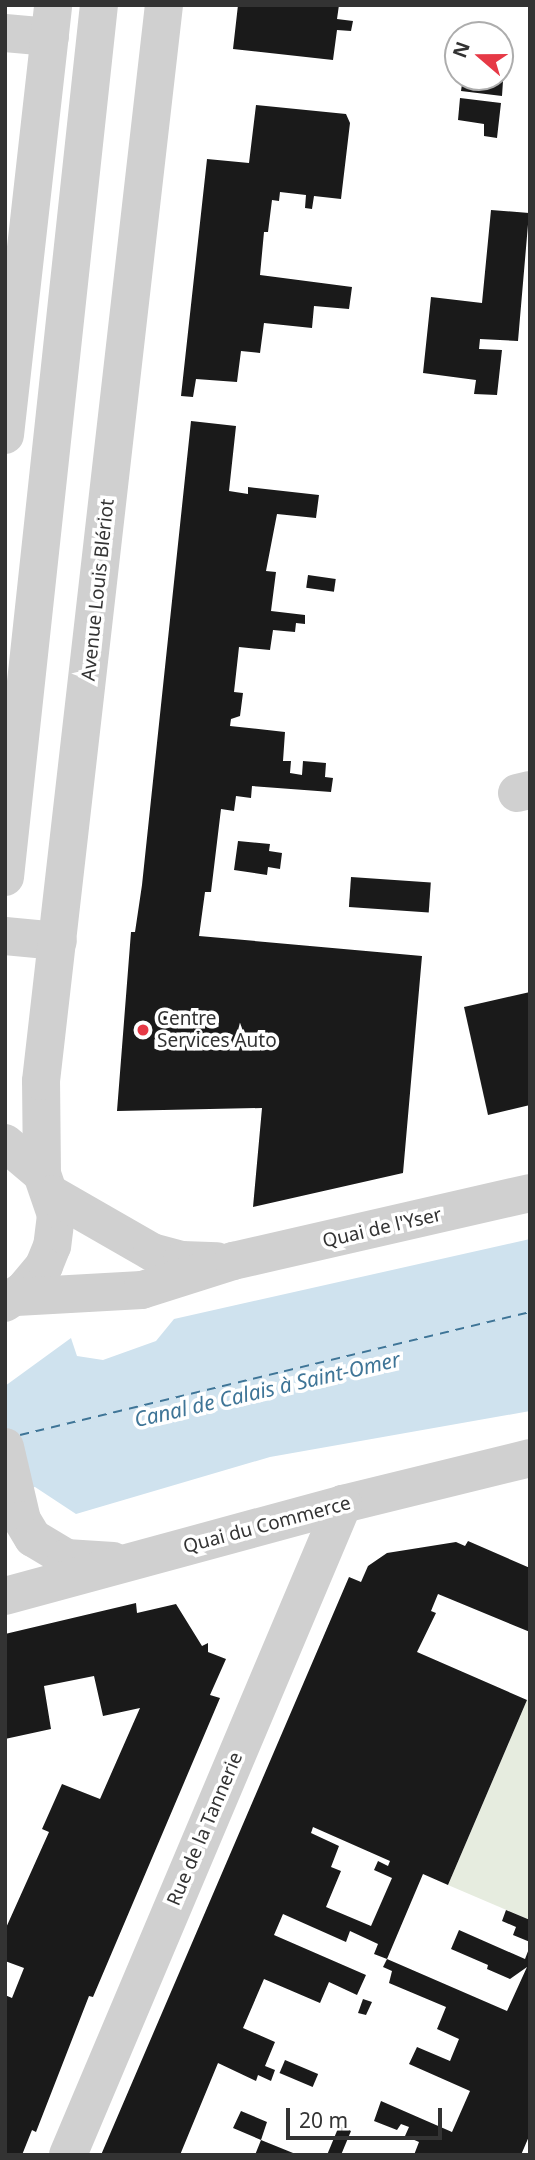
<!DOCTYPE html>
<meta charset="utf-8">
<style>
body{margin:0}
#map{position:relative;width:535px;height:2160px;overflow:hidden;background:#fff;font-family:"Noto Sans",sans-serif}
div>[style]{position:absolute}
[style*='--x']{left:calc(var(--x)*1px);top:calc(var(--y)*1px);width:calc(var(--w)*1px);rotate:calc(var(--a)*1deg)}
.green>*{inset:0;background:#e6ecdf}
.water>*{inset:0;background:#cfe2ee}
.ferry>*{height:2px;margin-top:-1px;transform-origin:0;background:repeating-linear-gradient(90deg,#3f7597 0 9px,transparent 0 16px)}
.building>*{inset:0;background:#1a1a1a;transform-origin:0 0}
.minor>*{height:38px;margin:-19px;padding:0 19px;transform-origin:19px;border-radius:19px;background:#d0d0d0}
.dots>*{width:19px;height:19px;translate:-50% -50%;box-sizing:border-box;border:4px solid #fff;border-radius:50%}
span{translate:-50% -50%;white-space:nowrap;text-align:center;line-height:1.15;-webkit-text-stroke:7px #fff;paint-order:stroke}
.street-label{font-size:19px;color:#333}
.poi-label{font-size:19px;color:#333}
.left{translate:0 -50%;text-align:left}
.water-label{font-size:21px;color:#3f7597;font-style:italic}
.frame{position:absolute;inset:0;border:7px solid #333;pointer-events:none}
.north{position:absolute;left:444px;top:21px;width:70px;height:70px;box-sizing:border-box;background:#fff;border:2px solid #adadad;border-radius:50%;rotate:290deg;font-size:19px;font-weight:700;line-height:28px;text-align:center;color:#333}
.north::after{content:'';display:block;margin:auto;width:24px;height:32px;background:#e63946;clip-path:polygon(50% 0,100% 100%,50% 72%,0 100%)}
.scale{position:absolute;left:286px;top:2108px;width:156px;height:32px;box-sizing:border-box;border:4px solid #333;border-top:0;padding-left:9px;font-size:21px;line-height:24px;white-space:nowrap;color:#333;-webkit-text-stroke:5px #fff;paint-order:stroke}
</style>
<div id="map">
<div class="green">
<div style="clip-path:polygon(527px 1700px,530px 1701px,530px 1920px,448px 1885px)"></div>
</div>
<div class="water">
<div style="clip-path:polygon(530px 1239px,530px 1411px,270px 1457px,76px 1514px,35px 1487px,5px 1495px,5px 1386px,71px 1338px,77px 1356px,103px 1360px,156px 1341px,174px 1319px)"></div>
</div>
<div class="ferry">
<div style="--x:20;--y:1435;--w:525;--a:-13.56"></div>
</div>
<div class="building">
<div style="clip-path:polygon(238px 5px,339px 5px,337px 19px,353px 21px,351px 31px,337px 30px,333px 60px,233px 49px)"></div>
<div style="clip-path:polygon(500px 65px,504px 66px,502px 96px,461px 91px,463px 77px,500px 77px)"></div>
<div style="clip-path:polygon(460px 98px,501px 103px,497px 138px,484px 136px,484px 124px,458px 120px)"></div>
<div style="clip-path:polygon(256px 105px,346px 114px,350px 123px,341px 199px,314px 196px,312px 209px,305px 208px,306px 195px,280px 192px,279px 201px,272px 200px,268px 232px,264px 232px,260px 275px,352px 287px,349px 309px,314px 306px,312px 328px,264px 323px,260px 353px,241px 351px,237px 382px,196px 379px,193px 397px,181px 396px,207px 159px,249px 163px)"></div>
<div style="clip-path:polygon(491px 210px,529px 213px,518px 341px,480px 339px,479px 349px,502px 350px,497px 395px,474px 394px,476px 380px,423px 373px,431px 297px,482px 303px)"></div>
<div style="clip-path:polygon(191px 421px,236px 426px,229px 491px,248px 494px,248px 487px,319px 495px,316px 518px,277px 514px,266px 571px,276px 572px,271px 611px,305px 615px,305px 624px,296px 623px,295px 632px,273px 630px,270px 650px,239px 647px,234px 692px,243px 693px,240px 716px,231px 719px,230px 726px,285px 732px,283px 761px,291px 761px,290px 773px,302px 775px,303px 761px,326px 763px,325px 777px,333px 778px,331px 792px,252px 786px,251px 798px,236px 796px,234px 811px,221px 809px,211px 892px,205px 892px,199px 936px,422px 956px,403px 1173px,253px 1207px,262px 1108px,117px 1111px,131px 932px,135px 932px,142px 885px)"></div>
<div style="left:308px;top:575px;width:28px;height:13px;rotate:8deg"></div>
<div style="clip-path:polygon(238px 841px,270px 844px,269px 851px,282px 853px,280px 869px,268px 867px,267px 875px,234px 870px)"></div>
<div style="left:351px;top:877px;width:80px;height:30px;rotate:4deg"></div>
<div style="clip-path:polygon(530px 992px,530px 1105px,488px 1115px,464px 1007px)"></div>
<div style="clip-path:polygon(evenodd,468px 1541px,530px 1568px,530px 1632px,438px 1594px,431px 1611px,436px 1613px,417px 1652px,527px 1700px,448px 1885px,423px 1874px,387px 1959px,374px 1954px,378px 1944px,350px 1931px,346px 1942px,283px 1914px,274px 1935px,366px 1975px,357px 1995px,329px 1982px,320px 2003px,264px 1979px,243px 2028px,275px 2042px,265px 2066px,275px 2070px,271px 2081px,258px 2075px,256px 2081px,218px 2063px,180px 2155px,101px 2155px,349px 1577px,361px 1582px,368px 1566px,387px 1553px,456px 1542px,465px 1546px,468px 1541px,313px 1827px,390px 1861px,388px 1866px,378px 1861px,374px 1870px,392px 1878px,371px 1926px,326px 1907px,341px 1871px,331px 1867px,339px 1846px,311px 1833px,313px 1827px)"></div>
<div style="clip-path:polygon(136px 1603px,137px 1613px,176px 1604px,202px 1646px,208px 1643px,208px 1652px,226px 1659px,210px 1695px,220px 1698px,93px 1997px,89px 1996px,36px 2132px,32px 2130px,22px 2155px,5px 2155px,5px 1995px,12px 1998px,24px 1968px,5px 1961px,5px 1930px,49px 1832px,42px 1829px,62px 1784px,100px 1799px,140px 1708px,103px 1716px,94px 1676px,44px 1686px,51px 1729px,5px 1739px,5px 1634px)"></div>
<div style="clip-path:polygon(506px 1910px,530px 1920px,530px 1942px,513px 1935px,516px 1927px,502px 1921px)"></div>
<div style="clip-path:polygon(459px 1930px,525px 1959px,530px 1946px,530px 2134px,521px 2155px,414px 2155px,419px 2142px,405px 2136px,409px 2127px,401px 2124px,397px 2130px,374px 2121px,381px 2101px,452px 2132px,470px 2091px,409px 2064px,417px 2047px,450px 2061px,459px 2039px,437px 2029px,446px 2007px,389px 1983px,392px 1971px,383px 1967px,387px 1959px,507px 2011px,527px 1967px,510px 1979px,487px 1969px,488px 1965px,451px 1949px)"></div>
<div style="clip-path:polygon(363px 1999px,372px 2002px,366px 2015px,358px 2013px)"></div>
<div style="left:285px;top:2060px;width:36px;height:14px;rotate:23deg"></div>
<div style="clip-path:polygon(241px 2111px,267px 2122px,261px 2140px,298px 2155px,255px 2155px,261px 2140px,233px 2128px)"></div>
<div style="clip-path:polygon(339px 2126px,351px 2131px,341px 2155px,327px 2155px)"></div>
</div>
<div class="minor">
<div style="--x:5;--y:33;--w:45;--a:5.1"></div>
<div style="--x:5;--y:435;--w:433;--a:-83.6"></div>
<div style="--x:517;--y:793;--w:13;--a:-13"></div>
<div style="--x:5;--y:877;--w:877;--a:-83.85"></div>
<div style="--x:5;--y:936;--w:53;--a:5.4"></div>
<div style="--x:5;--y:1143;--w:48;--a:40"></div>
<div style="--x:42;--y:1174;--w:43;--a:71.1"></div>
<div style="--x:56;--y:1215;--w:31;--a:97"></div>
<div style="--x:52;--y:1246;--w:22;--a:112"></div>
<div style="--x:44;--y:1266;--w:31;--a:130"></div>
<div style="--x:24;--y:1290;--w:23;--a:146"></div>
<div style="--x:42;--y:1174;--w:93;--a:-90.6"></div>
<div style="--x:41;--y:1081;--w:1083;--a:-83.48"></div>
<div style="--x:51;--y:1194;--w:116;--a:29.9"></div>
<div style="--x:152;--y:1252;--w:31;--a:15"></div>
<div style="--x:182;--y:1260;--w:35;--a:2"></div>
<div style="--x:16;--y:1297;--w:126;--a:-3.2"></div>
<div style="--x:142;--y:1290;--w:96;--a:-17.7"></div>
<div style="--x:233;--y:1261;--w:305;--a:-12.9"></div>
<div style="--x:5;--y:1447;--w:75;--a:76.9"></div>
<div style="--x:22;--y:1520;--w:21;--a:59"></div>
<div style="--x:33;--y:1538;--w:39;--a:31"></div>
<div style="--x:66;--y:1558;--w:47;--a:3.7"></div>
<div style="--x:5;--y:1596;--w:350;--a:-15.2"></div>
<div style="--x:343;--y:1504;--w:193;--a:-13.8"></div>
<div style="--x:68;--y:2155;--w:707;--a:-67.1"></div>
</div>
<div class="dots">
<div style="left:143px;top:1030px;background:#e63946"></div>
</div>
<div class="street-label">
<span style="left:98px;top:590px;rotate:-84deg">Avenue Louis Blériot</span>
<span style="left:382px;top:1228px;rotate:-13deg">Quai de l'Yser</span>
<span style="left:267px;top:1525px;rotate:-15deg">Quai du Commerce</span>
<span style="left:205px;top:1829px;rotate:-67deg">Rue de la Tannerie</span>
</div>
<div class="poi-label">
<span class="left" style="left:157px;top:1030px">Centre<br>Services Auto</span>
</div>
<div class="water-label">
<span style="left:267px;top:1389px;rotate:-13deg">Canal de Calais à Saint-Omer</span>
</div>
<div class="frame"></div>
<div class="north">N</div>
<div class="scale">20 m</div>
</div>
